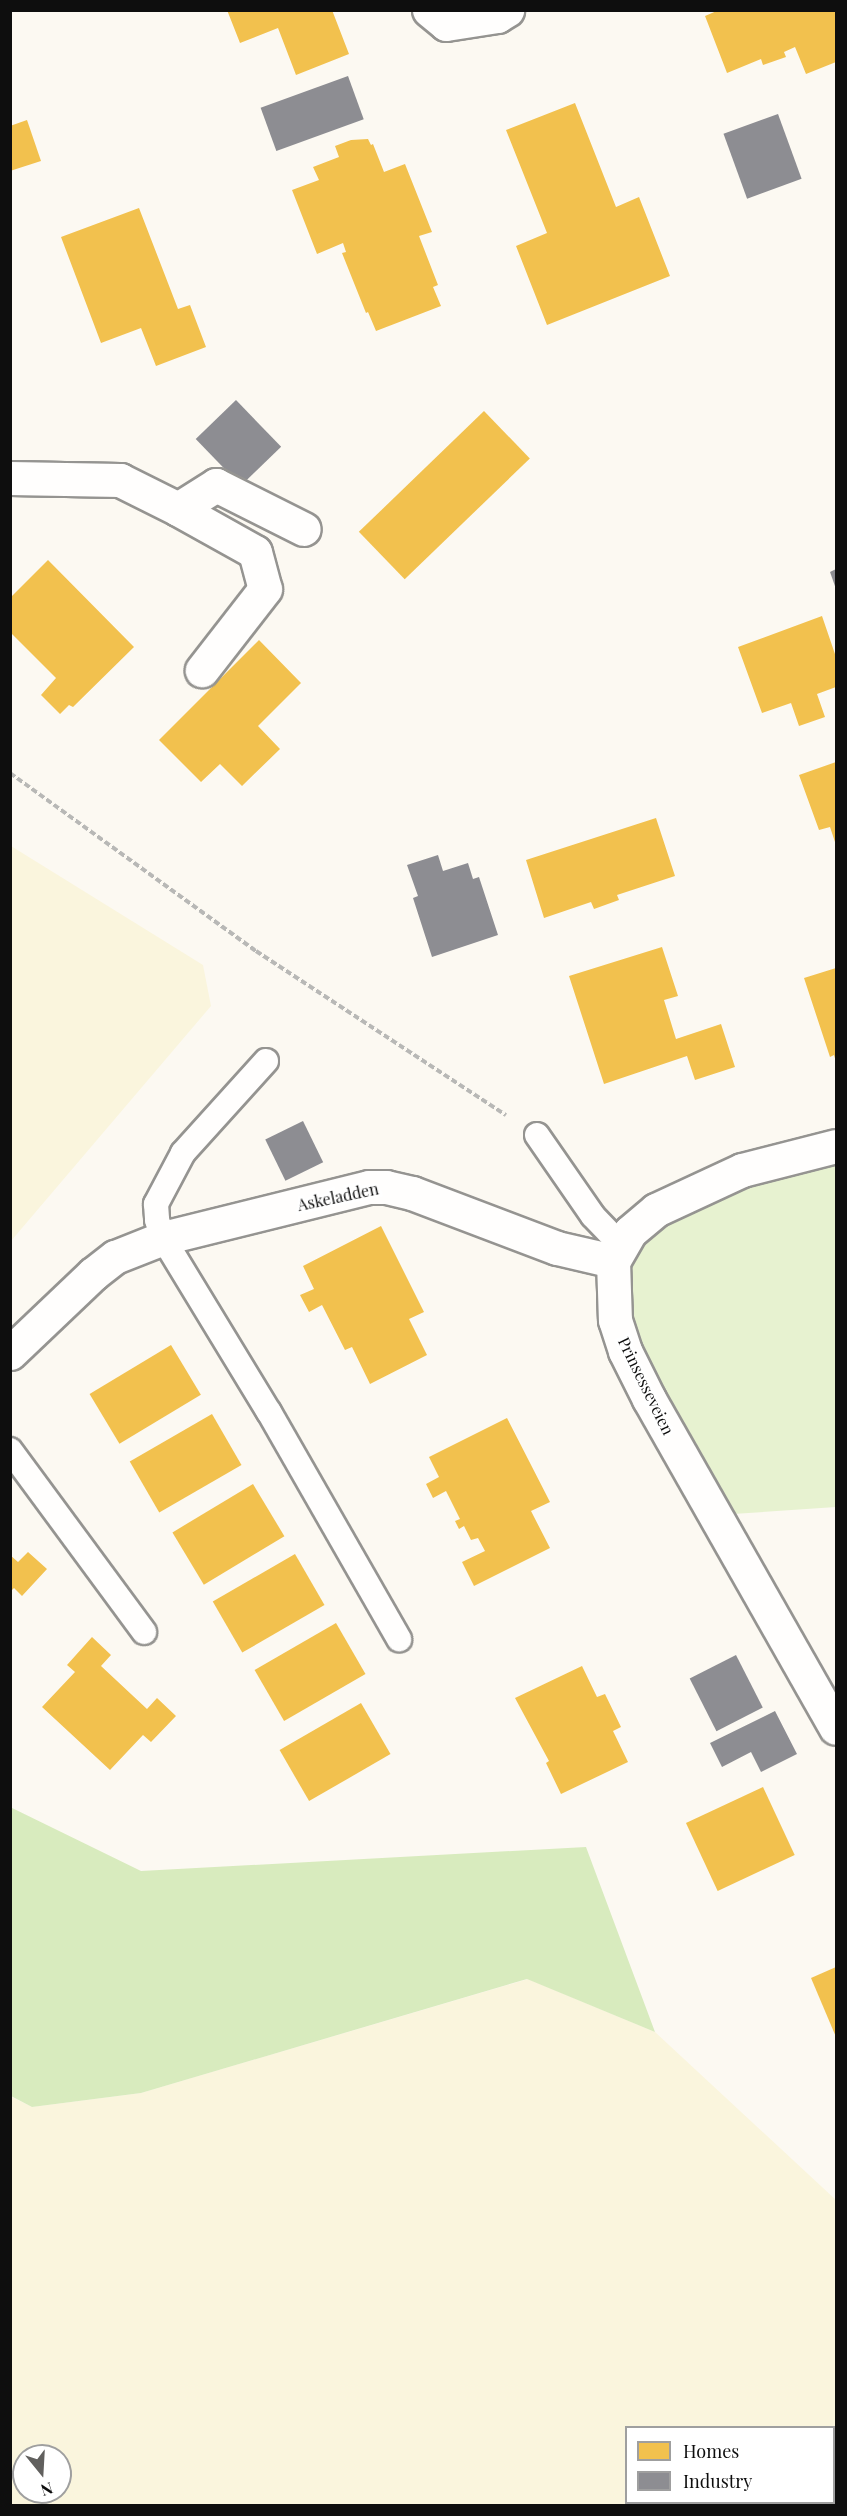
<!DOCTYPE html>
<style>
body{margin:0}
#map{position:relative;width:847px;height:2516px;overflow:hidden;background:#fcf9f2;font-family:"Playfair Display",serif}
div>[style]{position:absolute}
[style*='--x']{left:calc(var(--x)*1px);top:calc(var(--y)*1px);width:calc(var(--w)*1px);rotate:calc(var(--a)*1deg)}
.farmland>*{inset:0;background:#faf5dd}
.green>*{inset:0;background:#e7f2d0}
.forest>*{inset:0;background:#d8ebbe}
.homes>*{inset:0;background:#f2c14e;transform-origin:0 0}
.industry>*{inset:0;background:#8d8d92;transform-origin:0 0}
.path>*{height:4px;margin-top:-2px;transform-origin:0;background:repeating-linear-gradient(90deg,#b8b8b6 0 6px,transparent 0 9px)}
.roads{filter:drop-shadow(2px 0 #959491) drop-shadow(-2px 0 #959491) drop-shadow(0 2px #959491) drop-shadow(0 -2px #959491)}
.service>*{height:24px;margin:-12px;padding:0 12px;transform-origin:12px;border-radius:12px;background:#fffefd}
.minor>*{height:33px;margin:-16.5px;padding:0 16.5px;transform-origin:16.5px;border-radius:16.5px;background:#fffefd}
span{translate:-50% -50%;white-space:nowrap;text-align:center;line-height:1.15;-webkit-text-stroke:6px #fff;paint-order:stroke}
.street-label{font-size:16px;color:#0e0e0e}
.frame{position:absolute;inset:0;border:12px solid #0e0e0e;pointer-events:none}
.legend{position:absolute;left:625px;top:2426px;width:210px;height:78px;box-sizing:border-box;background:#fff;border:2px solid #9f9f9f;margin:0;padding:8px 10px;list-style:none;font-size:18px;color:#0e0e0e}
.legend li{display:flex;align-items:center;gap:12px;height:30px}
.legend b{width:30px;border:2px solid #9f9f9f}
.north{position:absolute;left:12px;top:2444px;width:60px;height:60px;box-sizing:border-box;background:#fff;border:2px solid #9f9f9f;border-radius:50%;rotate:162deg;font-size:16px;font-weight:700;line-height:24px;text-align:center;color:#0e0e0e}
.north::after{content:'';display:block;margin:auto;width:21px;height:27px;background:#61605e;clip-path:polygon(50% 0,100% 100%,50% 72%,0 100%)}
</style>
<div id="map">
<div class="farmland">
<div style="clip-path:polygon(11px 846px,203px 965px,211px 1006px,11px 1241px)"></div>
<div style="clip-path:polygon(evenodd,528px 1979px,655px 2032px,836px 2200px,836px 2505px,11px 2505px,10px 2096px,32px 2107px,141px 2093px,528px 1979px,626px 2428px,834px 2428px,834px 2502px,626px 2502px,626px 2428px,528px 1979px,24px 2456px,60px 2456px,60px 2492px,24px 2492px,24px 2456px)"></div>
</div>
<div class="green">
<div style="clip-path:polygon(836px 1156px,836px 1507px,733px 1514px,640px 1345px,631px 1315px,628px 1269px,639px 1239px,663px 1219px,747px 1179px)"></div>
</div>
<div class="forest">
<div style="clip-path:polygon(10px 1807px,141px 1871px,586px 1847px,655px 2032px,527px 1979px,141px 2093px,32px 2107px,11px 2096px)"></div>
</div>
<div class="homes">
<div style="clip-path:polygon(227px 10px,332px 10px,349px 54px,296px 75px,278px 28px,240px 43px)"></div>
<div style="clip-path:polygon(719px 10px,836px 10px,836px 62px,806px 74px,795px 47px,784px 52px,786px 57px,763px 65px,761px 59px,727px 73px,705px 16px)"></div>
<div style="clip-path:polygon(575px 103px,616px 207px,639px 197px,670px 276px,547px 325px,516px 246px,547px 233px,506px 130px)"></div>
<div style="clip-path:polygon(27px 120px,41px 161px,10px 171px,10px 126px)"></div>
<div style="clip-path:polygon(368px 139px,371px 145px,373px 144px,384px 172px,405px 164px,432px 232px,419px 236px,438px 285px,433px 287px,441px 306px,376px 331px,368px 312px,366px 313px,342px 253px,346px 252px,343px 243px,317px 254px,292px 190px,319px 180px,313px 167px,339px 157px,335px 146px,351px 140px)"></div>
<div style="clip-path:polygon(139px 208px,178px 309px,190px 305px,206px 347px,156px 366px,141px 328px,101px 343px,61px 237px)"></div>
<div style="left:484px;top:411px;width:66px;height:174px;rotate:46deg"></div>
<div style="clip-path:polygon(48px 560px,134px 647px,73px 707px,69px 705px,60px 714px,41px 695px,56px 678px,10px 632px,10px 598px)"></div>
<div style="clip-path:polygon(822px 616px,836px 657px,836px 687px,817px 694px,825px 717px,799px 726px,791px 703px,762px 713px,738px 647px)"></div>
<div style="clip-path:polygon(259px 640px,301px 683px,258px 726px,280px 749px,242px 786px,220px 764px,201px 782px,159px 740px)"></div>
<div style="clip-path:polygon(836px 762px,836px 845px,830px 827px,819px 830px,799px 775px)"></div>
<div style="clip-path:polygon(656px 818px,675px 876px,617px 895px,619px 900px,594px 909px,591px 902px,544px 918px,526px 860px)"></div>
<div style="clip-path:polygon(662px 947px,678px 996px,664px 1000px,676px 1039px,721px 1024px,735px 1067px,695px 1080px,687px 1056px,604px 1084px,569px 976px)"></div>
<div style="clip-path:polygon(836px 968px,836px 1062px,834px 1055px,830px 1057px,804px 978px)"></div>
<div style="clip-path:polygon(381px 1226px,424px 1312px,409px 1319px,427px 1355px,370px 1384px,352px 1347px,345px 1350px,322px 1305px,309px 1312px,300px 1295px,314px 1289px,303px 1266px)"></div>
<div style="left:171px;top:1345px;width:58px;height:95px;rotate:59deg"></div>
<div style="left:212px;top:1414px;width:59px;height:95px;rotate:60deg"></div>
<div style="clip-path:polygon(507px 1418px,550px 1502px,531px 1511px,550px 1548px,474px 1586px,462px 1562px,485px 1551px,478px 1538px,471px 1540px,464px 1526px,459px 1529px,455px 1521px,460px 1519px,446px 1491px,433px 1498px,426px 1484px,439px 1477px,429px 1457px)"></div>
<div style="left:253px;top:1484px;width:61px;height:94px;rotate:59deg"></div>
<div style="clip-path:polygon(28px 1552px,47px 1569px,22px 1596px,14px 1588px,10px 1592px,10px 1555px,18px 1562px)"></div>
<div style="left:295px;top:1554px;width:59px;height:95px;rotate:60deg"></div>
<div style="left:336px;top:1623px;width:59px;height:94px;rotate:60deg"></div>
<div style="clip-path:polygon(92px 1637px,111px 1655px,101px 1666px,147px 1709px,157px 1698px,176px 1716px,151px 1742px,143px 1735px,110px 1770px,42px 1707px,75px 1672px,67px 1665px)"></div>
<div style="clip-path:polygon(582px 1666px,597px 1697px,605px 1694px,621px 1727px,613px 1731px,628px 1762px,561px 1794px,546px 1763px,549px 1761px,515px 1698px)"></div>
<div style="left:361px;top:1703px;width:59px;height:94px;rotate:60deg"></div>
<div style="left:763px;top:1787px;width:75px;height:85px;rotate:65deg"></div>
<div style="clip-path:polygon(836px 1967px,836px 2037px,811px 1978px)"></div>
</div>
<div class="industry">
<div style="left:348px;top:76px;width:46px;height:93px;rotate:70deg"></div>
<div style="left:778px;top:114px;width:69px;height:58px;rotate:70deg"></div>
<div style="left:236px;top:400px;width:65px;height:56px;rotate:46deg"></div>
<div style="clip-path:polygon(836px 569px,836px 589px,830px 572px)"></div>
<div style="clip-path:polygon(438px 855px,443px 871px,468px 863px,473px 879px,479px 877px,498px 935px,432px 957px,413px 898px,418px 896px,407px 865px)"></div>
<div style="left:303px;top:1121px;width:46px;height:42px;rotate:64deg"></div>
<div style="left:736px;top:1655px;width:59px;height:52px;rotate:63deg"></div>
<div style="clip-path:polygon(775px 1711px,797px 1754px,761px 1772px,751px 1752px,722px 1767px,710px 1743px)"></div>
</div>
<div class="path">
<div style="--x:10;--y:773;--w:304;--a:35.9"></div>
<div style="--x:256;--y:951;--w:299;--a:33.3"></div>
</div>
<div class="roads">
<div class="service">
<div style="--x:266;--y:1061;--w:124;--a:132.1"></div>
<div style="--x:183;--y:1153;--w:58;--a:117.9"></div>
<div style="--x:156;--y:1204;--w:16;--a:86"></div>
<div style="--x:157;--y:1220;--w:19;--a:72"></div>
<div style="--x:163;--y:1238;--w:204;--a:58.7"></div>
<div style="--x:269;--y:1412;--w:262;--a:60.2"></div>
<div style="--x:537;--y:1135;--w:98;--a:55.3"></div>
<div style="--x:593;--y:1216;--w:42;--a:46"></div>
<div style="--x:10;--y:1450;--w:226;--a:53.6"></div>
</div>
<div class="minor">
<div style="--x:429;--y:10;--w:22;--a:39"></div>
<div style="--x:446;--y:24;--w:52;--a:-8.9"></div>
<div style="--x:497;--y:16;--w:12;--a:-31"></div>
<div style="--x:10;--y:478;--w:110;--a:1"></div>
<div style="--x:120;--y:480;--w:65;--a:26.6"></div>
<div style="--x:178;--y:509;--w:45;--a:-32.3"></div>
<div style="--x:216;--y:485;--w:98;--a:26.6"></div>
<div style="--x:178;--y:509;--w:88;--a:29.2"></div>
<div style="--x:255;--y:552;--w:38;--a:75"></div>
<div style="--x:265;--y:589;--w:103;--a:127.9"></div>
<div style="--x:836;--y:1146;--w:97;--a:165.7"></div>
<div style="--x:742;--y:1170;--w:95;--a:155.1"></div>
<div style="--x:656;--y:1210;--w:34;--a:140"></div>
<div style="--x:630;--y:1232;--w:34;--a:120"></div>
<div style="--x:613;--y:1261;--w:59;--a:88.1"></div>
<div style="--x:615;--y:1320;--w:33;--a:72"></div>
<div style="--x:625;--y:1351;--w:54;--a:63.4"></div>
<div style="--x:649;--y:1399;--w:378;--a:60.4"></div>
<div style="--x:10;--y:1353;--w:115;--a:-43.6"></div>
<div style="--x:93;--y:1274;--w:28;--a:-38"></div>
<div style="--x:115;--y:1257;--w:52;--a:-21.6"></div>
<div style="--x:163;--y:1238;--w:212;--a:-13.9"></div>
<div style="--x:369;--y:1187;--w:17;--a:0"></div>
<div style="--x:386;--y:1187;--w:27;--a:13"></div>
<div style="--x:412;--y:1193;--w:155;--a:20.8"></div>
<div style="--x:557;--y:1248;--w:57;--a:13.1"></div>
</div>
</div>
<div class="street-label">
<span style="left:338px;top:1197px;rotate:-12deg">Askeladden</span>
<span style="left:646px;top:1386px;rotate:64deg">Prinsesseveien</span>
</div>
<div class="frame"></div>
<ul class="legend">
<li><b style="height:16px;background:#f2c14e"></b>Homes</li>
<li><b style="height:16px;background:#8d8d92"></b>Industry</li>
</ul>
<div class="north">N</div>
</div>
